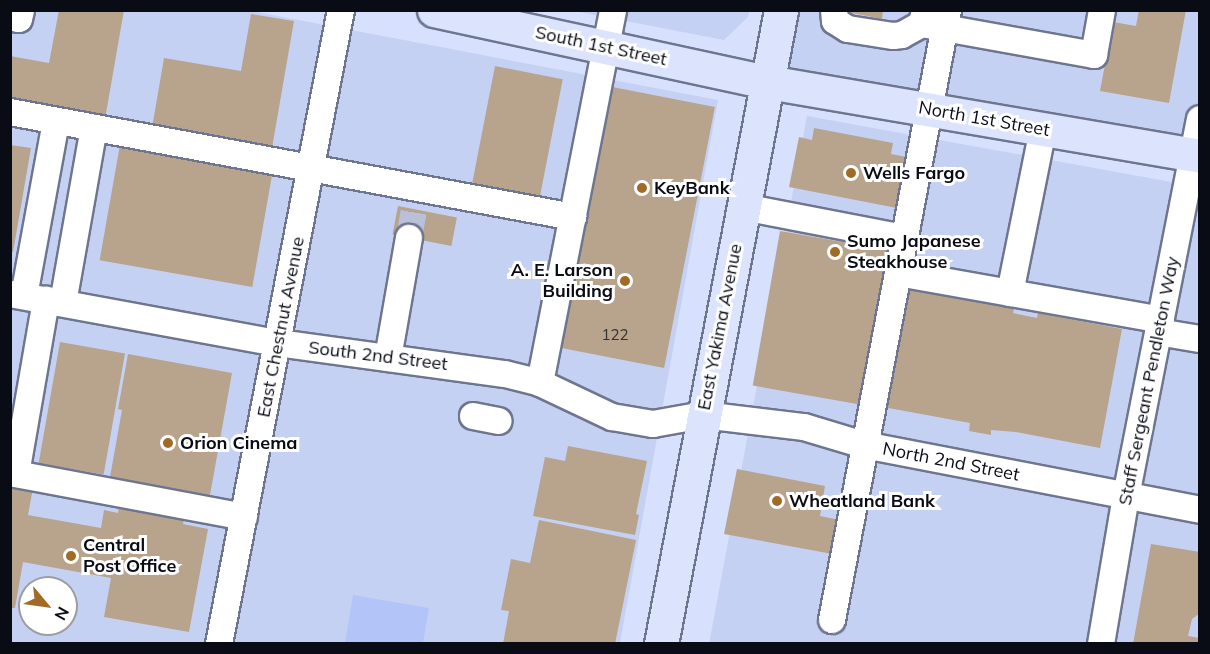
<!DOCTYPE html>
<style>
body{margin:0}
#map{position:relative;width:1210px;height:654px;overflow:hidden;background:#d7e0fd;font-family:Mulish,sans-serif}
div>[style]{position:absolute}
[style*='--x']{left:calc(var(--x)*1px);top:calc(var(--y)*1px);width:calc(var(--w)*1px);rotate:calc(var(--a)*1deg)}
.built>*{inset:0;background:#c5d1f3}
.green>*{inset:0;background:#b3c4f9}
.building>*{inset:0;background:#b8a38c;transform-origin:0 0}
.minor-tunnel>*{height:26px;margin-top:-13px;transform-origin:0;background:repeating-linear-gradient(90deg,#b8c0da 0 26px,transparent 0 39px)}
.roads{filter:drop-shadow(2px 0 #6e768f) drop-shadow(-2px 0 #6e768f) drop-shadow(0 2px #6e768f) drop-shadow(0 -2px #6e768f)}
.minor>*{height:26px;margin:-13px;padding:0 13px;transform-origin:13px;border-radius:13px;background:#fff}
.major>*{height:33px;margin:-16.5px;padding:0 16.5px;transform-origin:16.5px;border-radius:16.5px;background:#dce4fd}
.dots>*{width:16px;height:16px;translate:-50% -50%;box-sizing:border-box;border:3px solid #fff;border-radius:50%}
span{translate:-50% -50%;white-space:nowrap;text-align:center;line-height:1.15;-webkit-text-stroke:6px #fff;paint-order:stroke}
.number-label{font-size:15px;color:#353133}
.number-label span{-webkit-text-stroke-width:0}
.street-label{font-size:18px;color:#090b15}
.poi-label{font-size:18px;color:#090b15;font-weight:700}
.left{translate:0 -50%;text-align:left}
.right{translate:-100% -50%;text-align:right}
.frame{position:absolute;inset:0;border:12px solid #090b15;pointer-events:none}
.north{position:absolute;left:18px;top:576px;width:60px;height:60px;box-sizing:border-box;background:#fff;border:2px solid #9d9da1;border-radius:50%;rotate:119deg;font-size:16px;font-weight:700;line-height:24px;text-align:center;color:#090b15}
.north::after{content:'';display:block;margin:auto;width:21px;height:27px;background:#a16b25;clip-path:polygon(50% 0,100% 100%,50% 72%,0 100%)}
</style>
<div id="map">
<div class="built">
<div style="clip-path:polygon(evenodd,10px 11px,251px 11px,718px 100px,620px 643px,11px 643px,10px 11px,30px 588px,66px 588px,66px 624px,30px 624px,30px 588px)"></div>
<div style="clip-path:polygon(574px 11px,750px 11px,748px 17px,724px 40px)"></div>
<div style="clip-path:polygon(781px 11px,1199px 11px,1200px 119px,1193px 154px,768px 82px)"></div>
<div style="clip-path:polygon(807px 116px,1199px 187px,1199px 643px,709px 644px)"></div>
</div>
<div class="green">
<div style="clip-path:polygon(353px 595px,429px 608px,423px 643px,345px 643px)"></div>
</div>
<div class="building">
<div style="clip-path:polygon(59px 10px,124px 10px,104px 125px,10px 108px,10px 56px,49px 63px)"></div>
<div style="clip-path:polygon(838px 10px,883px 10px,882px 19px)"></div>
<div style="clip-path:polygon(1139px 10px,1186px 10px,1169px 103px,1100px 91px,1113px 22px,1136px 26px)"></div>
<div style="clip-path:polygon(251px 14px,294px 21px,272px 148px,152px 128px,164px 58px,241px 71px)"></div>
<div style="left:495px;top:66px;width:69px;height:119px;rotate:11deg"></div>
<div style="left:602px;top:85px;width:115px;height:266px;rotate:11deg"></div>
<div style="clip-path:polygon(814px 128px,893px 143px,891px 154px,912px 158px,902px 209px,789px 187px,799px 137px,812px 140px)"></div>
<div style="left:121px;top:139px;width:155px;height:123px;rotate:10deg"></div>
<div style="clip-path:polygon(10px 145px,31px 148px,13px 252px,10px 251px)"></div>
<div style="left:398px;top:206px;width:60px;height:29px;rotate:11deg"></div>
<div style="left:780px;top:231px;width:116px;height:157px;rotate:10deg"></div>
<div style="clip-path:polygon(906px 285px,1015px 306px,1013px 313px,1037px 318px,1038px 313px,1122px 329px,1100px 448px,1016px 432px,991px 430px,991px 435px,969px 431px,970px 423px,883px 407px)"></div>
<div style="left:60px;top:342px;width:66px;height:123px;rotate:10deg"></div>
<div style="clip-path:polygon(128px 354px,232px 373px,210px 495px,110px 477px,122px 410px,118px 409px)"></div>
<div style="clip-path:polygon(568px 446px,647px 461px,636px 514px,639px 515px,635px 535px,533px 516px,545px 457px,565px 461px)"></div>
<div style="clip-path:polygon(737px 469px,825px 486px,820px 516px,844px 521px,838px 555px,724px 534px)"></div>
<div style="clip-path:polygon(10px 484px,33px 488px,28px 515px,101px 528px,104px 510px,118px 513px,120px 495px,187px 507px,183px 524px,208px 529px,189px 632px,104px 617px,111px 578px,23px 562px,15px 608px,10px 608px)"></div>
<div style="clip-path:polygon(539px 520px,636px 540px,615px 644px,503px 644px,509px 611px,501px 610px,511px 559px,530px 563px)"></div>
<div style="clip-path:polygon(1151px 544px,1200px 552px,1200px 613px,1192px 619px,1188px 636px,1200px 638px,1200px 644px,1133px 644px)"></div>
</div>
<div class="minor-tunnel">
<div style="--x:409;--y:238;--w:29;--a:-80"></div>
</div>
<div class="roads">
<div class="minor">
<div style="--x:834;--y:10;--w:11;--a:85"></div>
<div style="--x:835;--y:21;--w:15;--a:32"></div>
<div style="--x:848;--y:29;--w:46;--a:8.8"></div>
<div style="--x:893;--y:36;--w:9;--a:-6"></div>
<div style="--x:902;--y:35;--w:23;--a:-29"></div>
<div style="--x:925;--y:10;--w:14;--a:102"></div>
<div style="--x:922;--y:24;--w:175;--a:10.2"></div>
<div style="--x:1094;--y:55;--w:46;--a:-79.9"></div>
<div style="--x:10;--y:17;--w:9;--a:13"></div>
<div style="--x:19;--y:19;--w:9;--a:-77"></div>
<div style="--x:10;--y:112;--w:573;--a:10.56"></div>
<div style="--x:743;--y:207;--w:164;--a:10.9"></div>
<div style="--x:898;--y:273;--w:267;--a:10.1"></div>
<div style="--x:1010;--y:293;--w:167;--a:-78.6"></div>
<div style="--x:10;--y:294;--w:272;--a:10.4"></div>
<div style="--x:278;--y:343;--w:229;--a:7.8"></div>
<div style="--x:505;--y:374;--w:36;--a:14"></div>
<div style="--x:540;--y:383;--w:80;--a:25.3"></div>
<div style="--x:612;--y:417;--w:42;--a:9.7"></div>
<div style="--x:653;--y:424;--w:51;--a:-10.2"></div>
<div style="--x:703;--y:415;--w:102;--a:6.8"></div>
<div style="--x:804;--y:427;--w:63;--a:16.7"></div>
<div style="--x:864;--y:445;--w:342;--a:10.9"></div>
<div style="--x:24;--y:296;--w:178;--a:-79.6"></div>
<div style="--x:63;--y:303;--w:178;--a:-80"></div>
<div style="--x:1158;--y:332;--w:43;--a:9.5"></div>
<div style="--x:388;--y:358;--w:122;--a:-80.1"></div>
<div style="--x:540;--y:383;--w:380;--a:-78.9"></div>
<div style="--x:473;--y:416;--w:26;--a:11"></div>
<div style="--x:10;--y:473;--w:238;--a:10.6"></div>
<div style="--x:16;--y:474;--w:177;--a:-80.2"></div>
<div style="--x:832;--y:620;--w:621;--a:-79.23"></div>
<div style="--x:219;--y:644;--w:646;--a:-79.11"></div>
<div style="--x:1101;--y:644;--w:150;--a:-80.4"></div>
<div style="--x:1126;--y:496;--w:384;--a:-78.9"></div>
</div>
<div class="major">
<div style="--x:434;--y:10;--w:342;--a:12.2"></div>
<div style="--x:768;--y:82;--w:438;--a:9.7"></div>
<div style="--x:661;--y:644;--w:645;--a:-79.28"></div>
</div>
</div>
<div class="dots">
<div style="left:851px;top:173px;background:#a16b25"></div>
<div style="left:642px;top:188px;background:#a16b25"></div>
<div style="left:835px;top:252px;background:#a16b25"></div>
<div style="left:625px;top:281px;background:#a16b25"></div>
<div style="left:168px;top:443px;background:#a16b25"></div>
<div style="left:777px;top:501px;background:#a16b25"></div>
<div style="left:71px;top:556px;background:#a16b25"></div>
</div>
<div class="number-label">
<span style="left:615px;top:335px">122</span>
</div>
<div class="street-label">
<span style="left:601px;top:46px;rotate:12deg">South 1st Street</span>
<span style="left:984px;top:119px;rotate:10deg">North 1st Street</span>
<span style="left:281px;top:327px;rotate:-79deg">East Chestnut Avenue</span>
<span style="left:720px;top:327px;rotate:-79deg">East Yakima Avenue</span>
<span style="left:378px;top:356px;rotate:7deg">South 2nd Street</span>
<span style="left:1149px;top:381px;rotate:-79deg">Staff Sergeant Pendleton Way</span>
<span style="left:951px;top:462px;rotate:11deg">North 2nd Street</span>
</div>
<div class="poi-label">
<span class="left" style="left:863px;top:173px">Wells Fargo</span>
<span class="left" style="left:654px;top:188px">KeyBank</span>
<span class="left" style="left:847px;top:252px">Sumo Japanese<br>Steakhouse</span>
<span class="right" style="left:613px;top:281px">A. E. Larson<br>Building</span>
<span class="left" style="left:180px;top:443px">Orion Cinema</span>
<span class="left" style="left:789px;top:501px">Wheatland Bank</span>
<span class="left" style="left:83px;top:556px">Central<br>Post Office</span>
</div>
<div class="frame"></div>
<div class="north">N</div>
</div>
